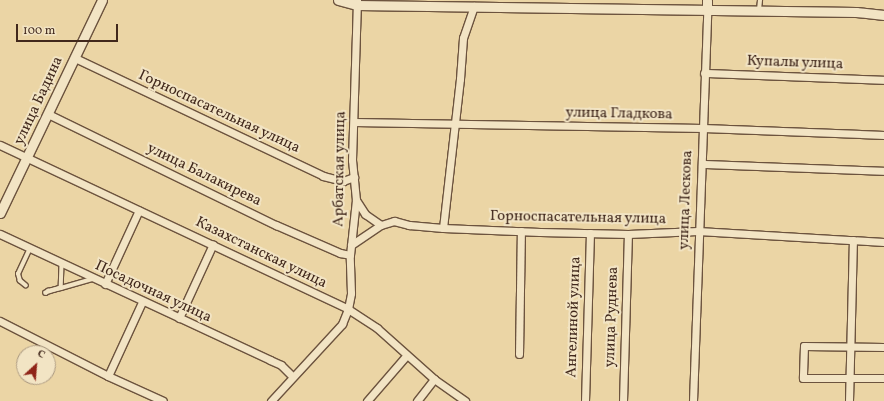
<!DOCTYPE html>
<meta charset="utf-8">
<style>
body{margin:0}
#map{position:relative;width:884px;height:401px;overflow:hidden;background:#ebd5a5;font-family:Vollkorn,serif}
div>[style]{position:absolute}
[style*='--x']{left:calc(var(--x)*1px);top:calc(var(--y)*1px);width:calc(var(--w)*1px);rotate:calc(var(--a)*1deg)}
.roads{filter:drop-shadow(1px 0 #6c533e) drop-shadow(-1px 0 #6c533e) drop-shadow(0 1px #6c533e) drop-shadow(0 -1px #6c533e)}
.service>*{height:3.5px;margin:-1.75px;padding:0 1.75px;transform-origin:1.75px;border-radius:1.75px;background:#f2e4c4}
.minor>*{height:7px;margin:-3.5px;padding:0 3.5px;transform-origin:3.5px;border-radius:3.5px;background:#f2e4c4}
.tertiary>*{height:9px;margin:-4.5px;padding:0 4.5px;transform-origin:4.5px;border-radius:4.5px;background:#f2e4c4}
span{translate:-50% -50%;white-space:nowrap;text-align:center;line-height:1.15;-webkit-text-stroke:4px #f2e4c4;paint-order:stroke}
.street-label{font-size:15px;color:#41281c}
.north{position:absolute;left:16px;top:345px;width:40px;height:40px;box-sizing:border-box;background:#f2e4c4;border:1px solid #ab9981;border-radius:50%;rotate:26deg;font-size:11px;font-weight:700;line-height:16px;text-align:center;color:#41281c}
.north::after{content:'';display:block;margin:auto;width:14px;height:18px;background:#8f2418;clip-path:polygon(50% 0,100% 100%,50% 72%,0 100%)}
.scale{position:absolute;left:16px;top:24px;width:102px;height:18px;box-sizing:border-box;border:2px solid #41281c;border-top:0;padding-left:5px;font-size:12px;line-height:14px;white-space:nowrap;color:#41281c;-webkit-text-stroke:3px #f2e4c4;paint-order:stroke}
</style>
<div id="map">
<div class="roads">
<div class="service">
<div style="--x:759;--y:10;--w:10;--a:-84"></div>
<div style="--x:62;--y:264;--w:24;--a:92"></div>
<div style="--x:61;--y:288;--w:16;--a:162"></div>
<div style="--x:46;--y:293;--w:3;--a:-45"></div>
<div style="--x:48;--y:291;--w:13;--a:-13"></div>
<div style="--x:61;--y:288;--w:33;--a:-16"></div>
<div style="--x:26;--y:286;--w:8;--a:-140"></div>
<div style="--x:20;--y:281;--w:7;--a:-106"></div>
<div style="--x:18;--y:274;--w:29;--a:-65"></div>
</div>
<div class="minor">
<div style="--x:75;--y:58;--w:275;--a:25.4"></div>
<div style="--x:323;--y:176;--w:21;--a:14"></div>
<div style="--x:343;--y:181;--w:12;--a:-20"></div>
<div style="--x:704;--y:73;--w:180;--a:2.2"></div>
<div style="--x:48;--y:114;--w:254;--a:26"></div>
<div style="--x:276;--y:225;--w:70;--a:23.6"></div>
<div style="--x:340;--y:253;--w:10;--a:11"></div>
<div style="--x:354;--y:122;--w:349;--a:1"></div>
<div style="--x:703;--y:128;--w:181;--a:2.2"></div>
<div style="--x:0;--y:145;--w:385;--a:25.2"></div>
<div style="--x:348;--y:309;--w:35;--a:33"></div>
<div style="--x:377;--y:328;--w:76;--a:41.8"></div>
<div style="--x:434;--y:379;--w:38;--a:35"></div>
<div style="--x:702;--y:164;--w:182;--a:2.2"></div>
<div style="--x:356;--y:200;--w:17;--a:57"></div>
<div style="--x:365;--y:214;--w:19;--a:35"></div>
<div style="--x:381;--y:225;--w:14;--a:-17"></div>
<div style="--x:394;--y:221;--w:16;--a:15"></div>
<div style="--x:409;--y:225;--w:34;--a:5"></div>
<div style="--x:443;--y:228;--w:97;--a:2.4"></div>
<div style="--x:540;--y:232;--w:88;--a:1.3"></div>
<div style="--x:628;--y:234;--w:70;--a:-2.5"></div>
<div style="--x:698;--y:231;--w:186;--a:3.4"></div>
<div style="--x:443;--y:228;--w:150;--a:-83.5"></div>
<div style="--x:460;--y:79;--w:41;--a:-85.8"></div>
<div style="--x:463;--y:38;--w:34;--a:-71"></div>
<div style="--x:0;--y:234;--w:298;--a:25"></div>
<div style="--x:270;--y:360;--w:12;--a:24"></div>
<div style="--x:281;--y:365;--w:16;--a:45"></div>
<div style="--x:351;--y:245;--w:36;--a:-34"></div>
<div style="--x:105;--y:284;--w:81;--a:-65.3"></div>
<div style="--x:179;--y:318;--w:81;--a:-65.3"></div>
<div style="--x:0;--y:321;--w:121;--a:27"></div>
<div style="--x:108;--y:376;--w:60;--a:24.4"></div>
<div style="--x:884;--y:347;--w:80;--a:-179.3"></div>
<div style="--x:804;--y:346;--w:32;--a:92"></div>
<div style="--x:803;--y:378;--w:81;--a:0"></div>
<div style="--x:519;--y:354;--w:123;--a:-89.1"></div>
<div style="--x:108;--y:376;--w:81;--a:-65.3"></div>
<div style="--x:271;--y:401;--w:105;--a:-47.3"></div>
<div style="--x:342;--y:324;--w:16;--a:-68"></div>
<div style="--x:348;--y:309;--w:16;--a:-79"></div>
<div style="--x:351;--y:293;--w:38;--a:-92"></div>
<div style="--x:350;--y:255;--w:55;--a:-83.8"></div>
<div style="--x:356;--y:200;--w:40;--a:-95.7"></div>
<div style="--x:352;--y:160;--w:160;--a:-88.2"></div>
<div style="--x:367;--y:401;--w:60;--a:-49.1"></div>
<div style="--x:417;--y:401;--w:28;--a:-52"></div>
<div style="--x:585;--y:401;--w:168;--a:-88.3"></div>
<div style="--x:623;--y:401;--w:167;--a:-88.3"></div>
<div style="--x:693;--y:401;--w:391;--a:-87.9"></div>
<div style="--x:849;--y:401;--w:161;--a:-88.6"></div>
</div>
<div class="tertiary">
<div style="--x:338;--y:0;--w:20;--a:15"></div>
<div style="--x:357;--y:5;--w:499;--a:0.8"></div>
<div style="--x:856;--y:12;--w:28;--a:6"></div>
<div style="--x:707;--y:10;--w:10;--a:-90"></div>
<div style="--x:0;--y:213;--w:236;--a:-64.4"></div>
</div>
</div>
<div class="street-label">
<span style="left:795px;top:63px;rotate:2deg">Купалы улица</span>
<span style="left:39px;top:101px;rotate:-65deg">улица Бадина</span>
<span style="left:219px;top:112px;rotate:25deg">Горноспасательная улица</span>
<span style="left:619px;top:114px;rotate:1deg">улица Гладкова</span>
<span style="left:340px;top:169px;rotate:-89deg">Арбатская улица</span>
<span style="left:204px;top:175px;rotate:26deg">улица Балакирева</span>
<span style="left:686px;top:200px;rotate:-88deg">улица Лескова</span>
<span style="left:578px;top:218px;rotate:1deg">Горноспасательная улица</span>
<span style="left:261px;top:253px;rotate:26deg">Казахстанская улица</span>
<span style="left:153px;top:292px;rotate:25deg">Посадочная улица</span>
<span style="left:574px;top:317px;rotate:-88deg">Ангелиной улица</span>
<span style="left:612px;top:317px;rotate:-88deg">улица Руднева</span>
</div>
<div class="north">С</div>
<div class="scale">100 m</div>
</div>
